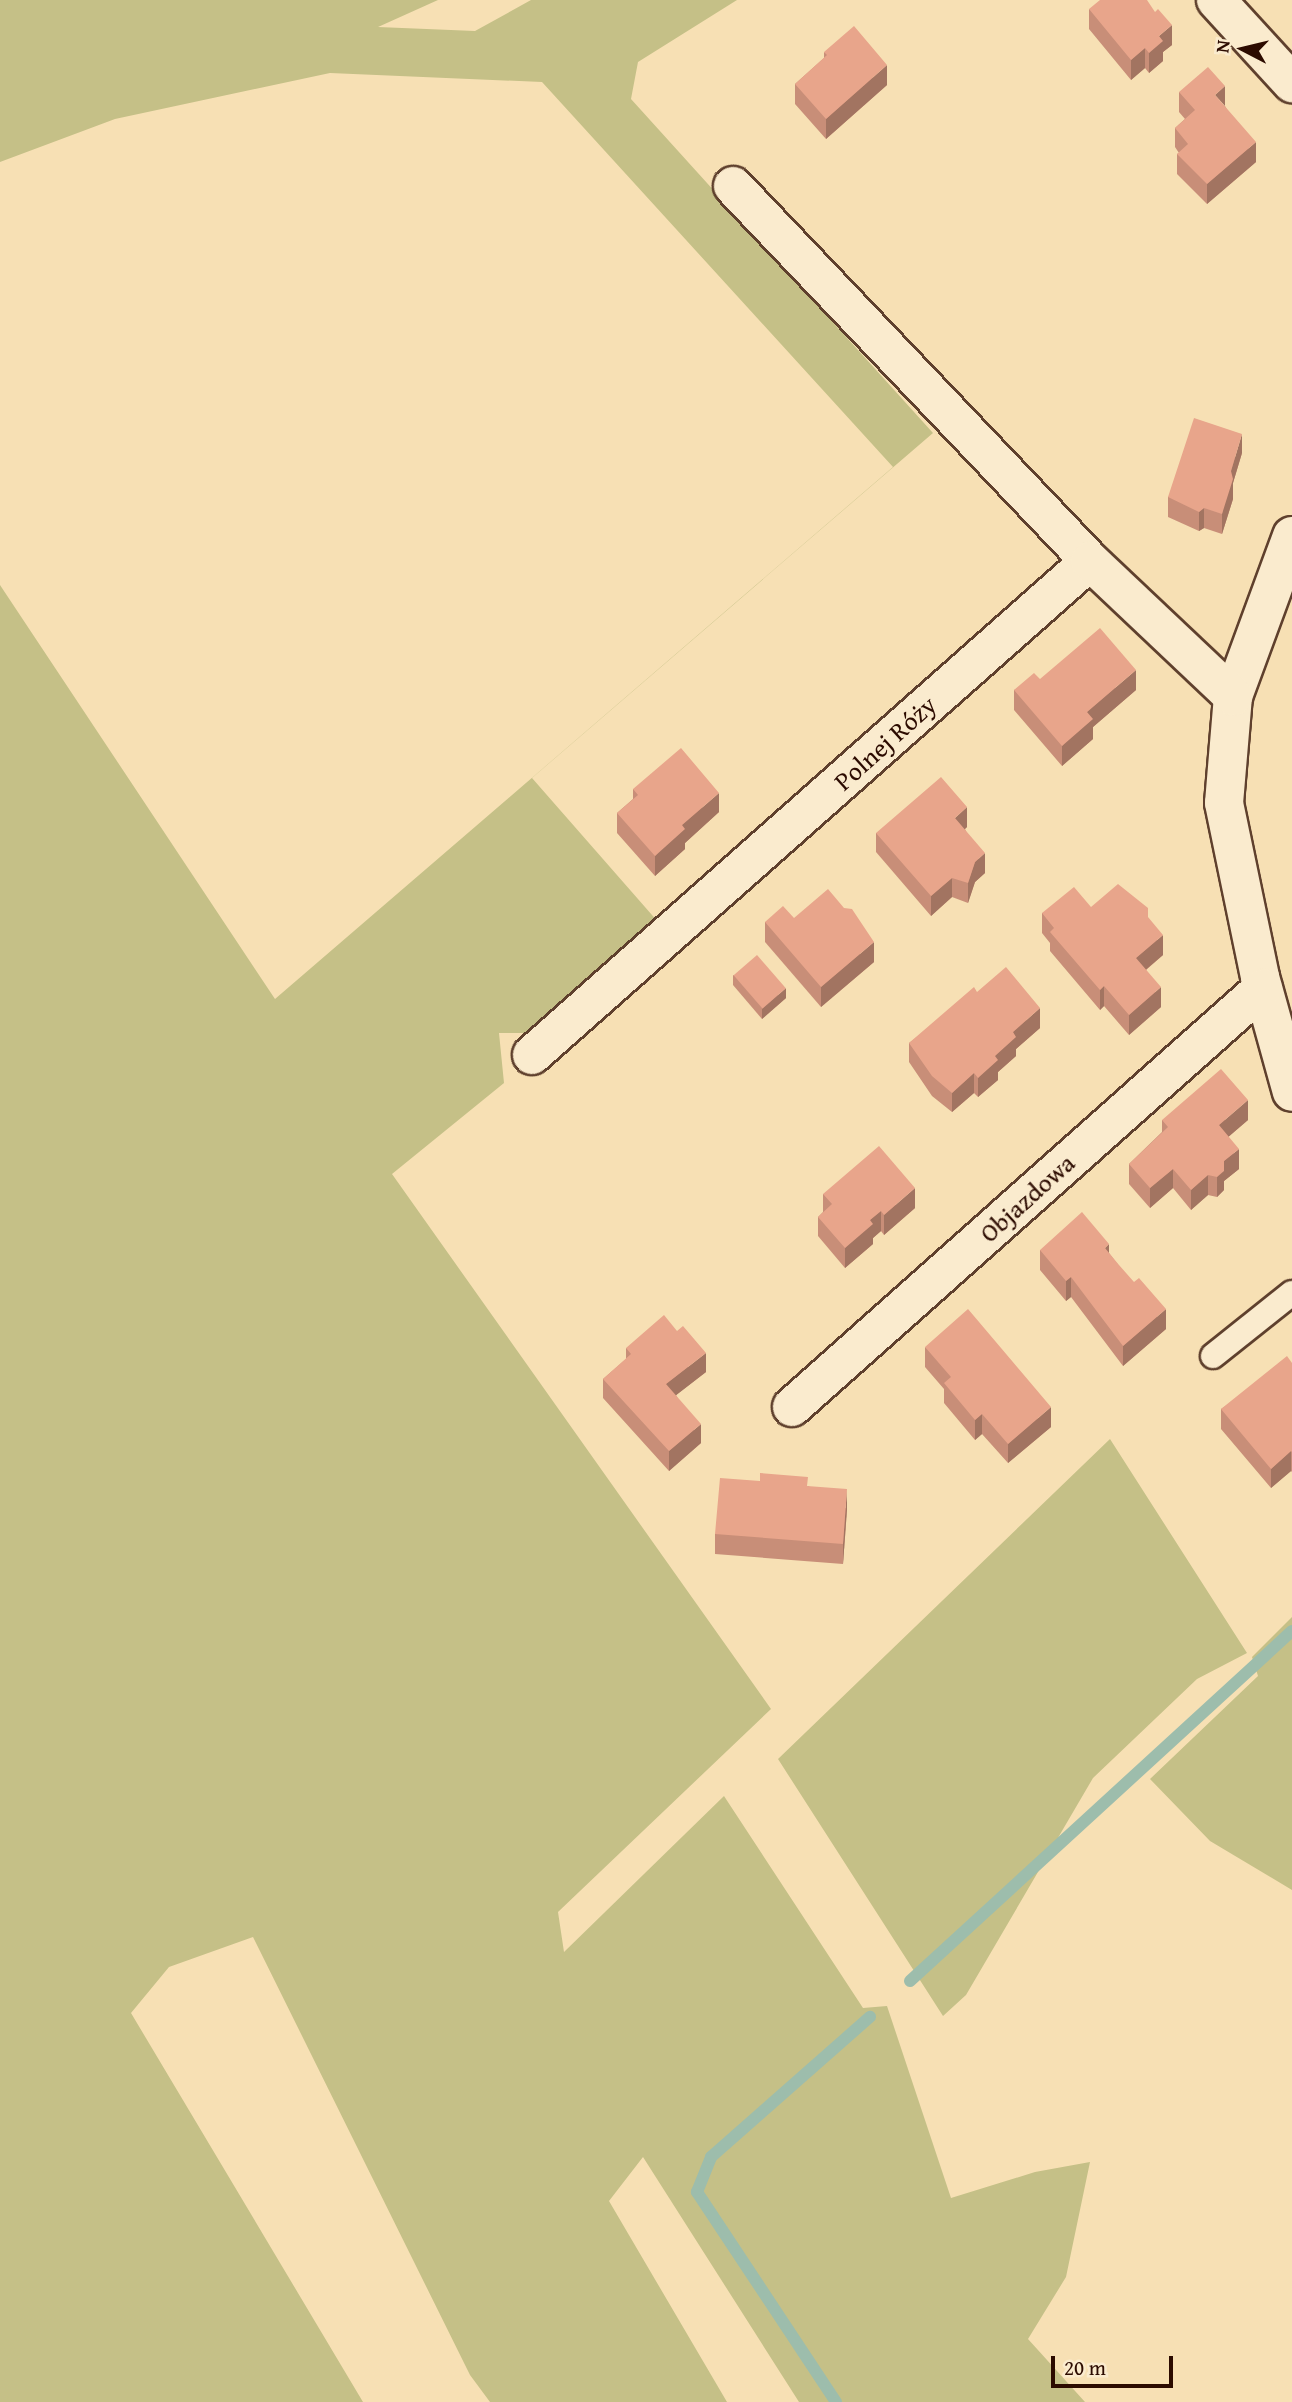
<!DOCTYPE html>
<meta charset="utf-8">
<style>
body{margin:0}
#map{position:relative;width:1292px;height:2402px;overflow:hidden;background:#f7e0b4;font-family:"Gentium Book Plus",serif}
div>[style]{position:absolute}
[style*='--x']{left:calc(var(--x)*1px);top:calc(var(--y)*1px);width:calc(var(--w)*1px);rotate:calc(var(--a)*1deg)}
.green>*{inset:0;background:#c5c087}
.stream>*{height:12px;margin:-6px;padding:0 6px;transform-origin:6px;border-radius:6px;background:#9dbdac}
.roads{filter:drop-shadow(2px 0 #5f402d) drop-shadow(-2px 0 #5f402d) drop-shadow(0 2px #5f402d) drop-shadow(0 -2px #5f402d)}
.service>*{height:24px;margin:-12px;padding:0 12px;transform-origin:12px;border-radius:12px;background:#faebce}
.minor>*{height:38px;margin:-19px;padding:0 19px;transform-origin:19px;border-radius:19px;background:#faebce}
.wall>*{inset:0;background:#c88e78}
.shaded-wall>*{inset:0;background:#a27461}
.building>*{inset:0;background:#e8a58b;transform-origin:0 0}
span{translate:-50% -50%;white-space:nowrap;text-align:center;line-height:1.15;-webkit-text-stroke:5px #faebce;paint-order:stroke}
.street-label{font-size:26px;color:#2c0b00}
.north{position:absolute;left:1208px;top:14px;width:70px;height:70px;-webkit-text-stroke:5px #faebce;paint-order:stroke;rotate:277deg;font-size:19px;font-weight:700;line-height:28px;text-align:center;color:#2c0b00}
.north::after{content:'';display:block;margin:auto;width:24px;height:32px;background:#2c0b00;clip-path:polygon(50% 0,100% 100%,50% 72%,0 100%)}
.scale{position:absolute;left:1051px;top:2356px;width:122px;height:32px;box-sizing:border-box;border:4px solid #2c0b00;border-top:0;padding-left:9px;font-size:21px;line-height:24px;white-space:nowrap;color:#2c0b00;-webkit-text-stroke:5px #faebce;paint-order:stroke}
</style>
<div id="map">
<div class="green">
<div style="clip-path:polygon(0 0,438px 0,378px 27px,475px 31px,531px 0,737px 0,638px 62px,631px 99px,933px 433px,532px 778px,659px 923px,536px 1033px,499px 1033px,504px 1083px,392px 1174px,771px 1709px,558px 1912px,564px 1952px,724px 1796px,863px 2008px,887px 2006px,951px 2198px,1035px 2172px,1090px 2162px,1066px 2277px,1028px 2339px,1085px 2402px,799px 2402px,643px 2157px,609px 2201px,727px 2402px,490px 2402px,470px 2375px,253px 1937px,169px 1967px,131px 2013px,363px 2402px,0 2402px,0 585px,275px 999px,893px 467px,542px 82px,330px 73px,115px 119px,0 162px)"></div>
<div style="clip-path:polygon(1110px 1439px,1247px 1653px,1197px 1679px,1093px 1778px,966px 1995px,943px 2016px,778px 1759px)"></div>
<div style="clip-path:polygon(1292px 1617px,1292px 1890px,1210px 1841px,1150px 1779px,1258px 1676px,1252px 1657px)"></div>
</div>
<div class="stream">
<div style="--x:910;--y:1981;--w:518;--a:-42.5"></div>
<div style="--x:836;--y:2402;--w:252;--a:-123.5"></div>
<div style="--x:697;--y:2192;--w:38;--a:-68"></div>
<div style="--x:711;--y:2157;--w:212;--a:-41.4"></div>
</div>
<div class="roads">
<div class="service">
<div style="--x:1213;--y:1356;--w:101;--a:-38.6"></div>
</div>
<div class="minor">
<div style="--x:1216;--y:0;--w:113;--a:47.5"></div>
<div style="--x:733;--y:186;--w:518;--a:46.41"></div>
<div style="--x:1292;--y:536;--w:171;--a:110.2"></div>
<div style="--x:1233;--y:696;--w:107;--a:94.8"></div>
<div style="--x:1224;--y:803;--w:178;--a:78.3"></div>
<div style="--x:1260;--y:977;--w:119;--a:74.5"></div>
<div style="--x:532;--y:1055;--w:745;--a:-41.52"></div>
<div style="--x:1090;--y:561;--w:197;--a:43.4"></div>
<div style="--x:792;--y:1407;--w:630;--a:-41.66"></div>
</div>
</div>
<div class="wall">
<div style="clip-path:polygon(1089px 9px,1172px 45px,1163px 52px,1163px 61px,1149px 73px,1145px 68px,1131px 80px,1089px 29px)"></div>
<div style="clip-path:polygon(824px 52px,887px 85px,826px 139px,795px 104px,795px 84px,824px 58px)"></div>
<div style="clip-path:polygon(1179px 92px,1225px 106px,1256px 162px,1207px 204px,1177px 174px,1177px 154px,1179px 153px,1175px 147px,1175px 128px,1185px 119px,1179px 112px)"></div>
<div style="clip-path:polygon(1242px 453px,1233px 483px,1233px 499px,1222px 534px,1204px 528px,1199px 531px,1168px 517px,1168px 497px)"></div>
<div style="clip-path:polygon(1040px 679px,1136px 690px,1093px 727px,1093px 739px,1062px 766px,1014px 710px,1014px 690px)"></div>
<div style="clip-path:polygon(633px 789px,719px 812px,685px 843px,685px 849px,655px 876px,617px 833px,617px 813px,633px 799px)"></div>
<div style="clip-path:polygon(967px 827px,965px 829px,985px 873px,975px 882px,968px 903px,952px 897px,931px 916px,876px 852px,876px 833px)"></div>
<div style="clip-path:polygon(1091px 907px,1148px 918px,1163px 955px,1146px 970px,1161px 1007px,1129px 1035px,1104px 1006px,1100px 1010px,1050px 951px,1050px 943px,1042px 933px,1042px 913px)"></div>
<div style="clip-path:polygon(794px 918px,874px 962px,821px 1007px,765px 942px,765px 922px)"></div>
<div style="clip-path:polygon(733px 975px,786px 998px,762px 1019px,733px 985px)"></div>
<div style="clip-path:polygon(977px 992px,1040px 1028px,1016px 1049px,1016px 1056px,998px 1072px,998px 1080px,978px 1097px,974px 1093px,952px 1112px,932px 1096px,909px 1062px,909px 1043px)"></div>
<div style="clip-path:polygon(1162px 1120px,1248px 1120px,1228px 1137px,1239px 1169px,1224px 1181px,1224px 1190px,1217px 1197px,1208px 1195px,1191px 1210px,1173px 1188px,1150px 1208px,1129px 1184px,1129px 1164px,1162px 1132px)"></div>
<div style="clip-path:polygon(823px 1194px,915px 1208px,884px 1235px,881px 1231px,873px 1238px,873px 1244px,845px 1268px,818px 1236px,818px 1217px,823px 1212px)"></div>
<div style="clip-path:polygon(1040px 1250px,1109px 1253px,1166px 1329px,1123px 1366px,1071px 1297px,1066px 1301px,1040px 1270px)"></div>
<div style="clip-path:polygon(925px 1347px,1051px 1427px,1008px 1463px,982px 1434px,975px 1440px,944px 1403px,944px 1389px,925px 1367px)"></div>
<div style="clip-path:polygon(626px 1348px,706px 1372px,676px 1395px,701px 1443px,669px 1471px,603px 1398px,603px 1379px,626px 1359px)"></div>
<div style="clip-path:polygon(1292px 1363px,1292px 1472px,1291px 1471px,1271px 1488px,1221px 1429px,1221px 1409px)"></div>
<div style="clip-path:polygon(808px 1486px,847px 1509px,843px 1564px,715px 1554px,715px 1534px)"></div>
</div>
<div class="shaded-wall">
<div style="clip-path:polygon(1172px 25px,1172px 45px,1163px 52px,1163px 61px,1149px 73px,1149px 53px,1159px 36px)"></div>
<div style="clip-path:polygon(1145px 48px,1145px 68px,1131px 80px,1131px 60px)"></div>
<div style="clip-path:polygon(887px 65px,887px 85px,826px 139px,826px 119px)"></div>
<div style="clip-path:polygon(1225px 86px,1225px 106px,1215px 95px)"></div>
<div style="clip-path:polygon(1256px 142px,1256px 162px,1207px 204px,1207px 184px)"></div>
<div style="clip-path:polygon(1242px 434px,1242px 453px,1233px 483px,1233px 499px,1222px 534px,1222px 514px,1231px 471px)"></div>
<div style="clip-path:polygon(1204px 508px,1204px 528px,1199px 531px,1199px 512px)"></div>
<div style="clip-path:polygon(1136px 670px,1136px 690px,1093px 727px,1093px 739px,1062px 766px,1062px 746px,1087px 712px)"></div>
<div style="clip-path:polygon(719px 793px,719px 812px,685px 843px,685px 849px,655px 876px,655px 856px,682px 825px)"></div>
<div style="clip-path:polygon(967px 807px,967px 827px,955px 838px,955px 818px)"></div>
<div style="clip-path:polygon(985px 853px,985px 873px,975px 882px,968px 903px,968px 883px,975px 862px)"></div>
<div style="clip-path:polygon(952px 878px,952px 897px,931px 916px,931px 896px)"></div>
<div style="clip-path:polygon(1163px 935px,1163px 955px,1136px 978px,1136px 958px)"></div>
<div style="clip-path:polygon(874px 942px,874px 962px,821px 1007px,821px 987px)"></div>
<div style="clip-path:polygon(1104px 986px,1104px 1006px,1100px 1010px,1100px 990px)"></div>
<div style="clip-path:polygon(1161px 987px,1161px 1007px,1129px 1035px,1129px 1015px)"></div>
<div style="clip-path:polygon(786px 988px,786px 998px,762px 1019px,762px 1009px)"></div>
<div style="clip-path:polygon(1040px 1008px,1040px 1028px,1016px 1049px,1016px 1056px,998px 1072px,998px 1080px,978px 1097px,978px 1078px,1013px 1032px)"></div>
<div style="clip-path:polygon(974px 1073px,974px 1093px,952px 1112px,952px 1093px)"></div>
<div style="clip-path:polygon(1248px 1100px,1248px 1120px,1219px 1145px,1219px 1125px)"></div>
<div style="clip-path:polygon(1239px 1149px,1239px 1169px,1224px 1181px,1224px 1190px,1217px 1197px,1217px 1177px,1224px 1161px)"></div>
<div style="clip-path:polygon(1173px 1169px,1173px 1188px,1150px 1208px,1150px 1188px)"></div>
<div style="clip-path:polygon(1208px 1175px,1208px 1195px,1191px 1210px,1191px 1190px)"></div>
<div style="clip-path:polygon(915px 1188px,915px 1208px,884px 1235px,884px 1215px)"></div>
<div style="clip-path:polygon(881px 1211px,881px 1231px,873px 1238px,873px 1244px,845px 1268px,845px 1248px,870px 1220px)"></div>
<div style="clip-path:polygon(1109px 1244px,1109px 1263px,1105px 1248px)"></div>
<div style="clip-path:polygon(1071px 1277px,1071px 1297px,1066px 1301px,1066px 1281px)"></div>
<div style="clip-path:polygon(1166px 1309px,1166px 1329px,1123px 1366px,1123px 1346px)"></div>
<div style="clip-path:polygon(706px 1353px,706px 1372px,666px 1403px,666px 1384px)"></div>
<div style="clip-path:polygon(1051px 1407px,1051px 1427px,1008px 1463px,1008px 1444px)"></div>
<div style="clip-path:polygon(982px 1414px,982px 1434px,975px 1440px,975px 1420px)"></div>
<div style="clip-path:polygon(701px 1424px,701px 1443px,669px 1471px,669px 1451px)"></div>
<div style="clip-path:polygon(1291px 1451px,1291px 1471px,1271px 1488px,1271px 1469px)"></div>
<div style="clip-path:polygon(847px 1489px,847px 1509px,843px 1564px,843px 1544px)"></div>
</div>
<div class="building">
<div style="clip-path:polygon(1100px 0,1147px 0,1155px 12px,1158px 9px,1172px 25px,1159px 36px,1163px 41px,1149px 53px,1145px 48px,1131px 60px,1089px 9px)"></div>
<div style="clip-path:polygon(854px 26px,887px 65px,826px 119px,795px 84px,827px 55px,824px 52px)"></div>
<div style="clip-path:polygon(1208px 67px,1225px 86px,1215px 95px,1256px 142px,1207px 184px,1177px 154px,1188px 144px,1175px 128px,1195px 110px,1179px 92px)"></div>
<div style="clip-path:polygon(1194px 418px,1242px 434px,1231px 471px,1233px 479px,1222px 514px,1204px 508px,1199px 512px,1168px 497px)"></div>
<div style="clip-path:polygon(1100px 628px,1136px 670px,1087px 712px,1093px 719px,1062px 746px,1014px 690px,1034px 673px,1040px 679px)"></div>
<div style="clip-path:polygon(681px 748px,719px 793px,682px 825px,685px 829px,655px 856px,617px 813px,638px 795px,633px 789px)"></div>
<div style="clip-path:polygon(941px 777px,967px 807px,955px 818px,985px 853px,975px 862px,968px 883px,952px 878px,931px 896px,876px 833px)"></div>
<div style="clip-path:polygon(1118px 884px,1148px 908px,1148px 917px,1163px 935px,1136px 958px,1161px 987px,1129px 1015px,1104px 986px,1100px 990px,1050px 932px,1054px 928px,1042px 913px,1074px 887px,1091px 907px)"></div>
<div style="clip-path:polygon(828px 889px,844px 908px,852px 909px,874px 942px,821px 987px,765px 922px,783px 906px,794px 918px)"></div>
<div style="left:757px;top:955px;width:44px;height:31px;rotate:49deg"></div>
<div style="clip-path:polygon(1006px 967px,1040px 1008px,1013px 1032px,1016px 1037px,995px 1056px,998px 1060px,978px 1078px,974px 1073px,952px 1093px,932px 1076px,909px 1043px,974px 987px,977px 992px)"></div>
<div style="clip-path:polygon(1221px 1069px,1248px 1100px,1219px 1125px,1239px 1149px,1224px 1161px,1224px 1171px,1217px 1177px,1208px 1175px,1191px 1190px,1173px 1169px,1150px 1188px,1129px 1164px,1168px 1127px,1162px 1120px)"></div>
<div style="clip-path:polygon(879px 1146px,915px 1188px,884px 1215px,881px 1211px,870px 1220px,873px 1224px,845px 1248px,818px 1217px,832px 1204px,823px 1194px)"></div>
<div style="clip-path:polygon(1082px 1212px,1109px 1244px,1105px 1248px,1119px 1265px,1134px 1282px,1139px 1278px,1166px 1309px,1123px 1346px,1071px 1277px,1066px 1281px,1040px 1250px)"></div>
<div style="clip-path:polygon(968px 1309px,1051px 1407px,1008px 1444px,982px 1414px,975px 1420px,944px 1383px,951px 1377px,925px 1347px)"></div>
<div style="clip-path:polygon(664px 1315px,677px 1331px,683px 1326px,706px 1353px,666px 1384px,701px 1424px,669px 1451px,603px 1379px,631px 1354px,626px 1348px)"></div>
<div style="clip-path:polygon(1287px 1356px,1292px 1363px,1292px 1452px,1291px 1451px,1271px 1469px,1221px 1409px)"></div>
<div style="clip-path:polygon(760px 1473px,808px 1477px,807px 1486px,847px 1489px,843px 1544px,715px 1534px,720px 1478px,760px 1481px)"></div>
</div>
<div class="street-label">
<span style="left:885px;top:743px;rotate:-42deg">Polnej Róży</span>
<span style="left:1027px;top:1198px;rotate:-42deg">Objazdowa</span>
</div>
<div class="north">N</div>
<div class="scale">20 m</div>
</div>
